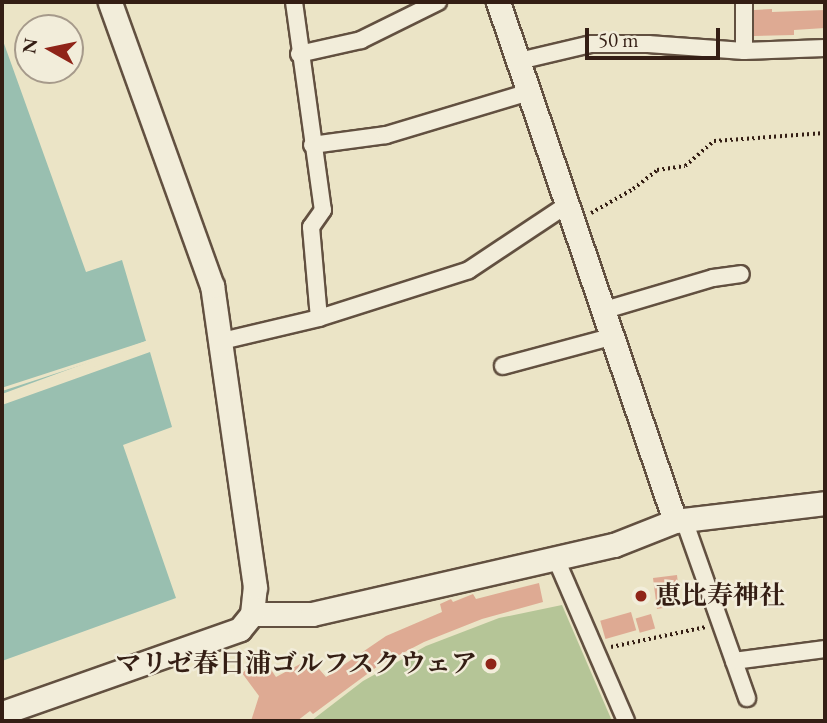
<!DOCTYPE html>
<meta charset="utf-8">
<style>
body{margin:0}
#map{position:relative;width:827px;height:723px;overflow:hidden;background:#ebe4c6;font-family:"EB Garamond","Noto Serif JP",serif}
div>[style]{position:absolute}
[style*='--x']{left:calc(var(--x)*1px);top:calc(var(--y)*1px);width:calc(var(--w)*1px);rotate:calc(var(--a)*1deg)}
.green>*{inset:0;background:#b5c597}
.water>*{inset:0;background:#99bfb0}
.pier>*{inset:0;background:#ebe4c6;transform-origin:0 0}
.building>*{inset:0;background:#deaa93;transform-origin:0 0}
.path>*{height:3.5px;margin-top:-1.75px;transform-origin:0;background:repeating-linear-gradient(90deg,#341e14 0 2px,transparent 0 5.5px)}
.roads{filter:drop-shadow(2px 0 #625040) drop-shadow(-2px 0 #625040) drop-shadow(0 2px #625040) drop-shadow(0 -2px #625040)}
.street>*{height:16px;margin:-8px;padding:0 8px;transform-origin:8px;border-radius:8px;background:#f2edda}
.secondary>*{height:23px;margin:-11.5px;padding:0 11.5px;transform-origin:11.5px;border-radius:11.5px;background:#f2edda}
.dots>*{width:19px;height:19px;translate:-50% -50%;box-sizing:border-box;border:4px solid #f2edda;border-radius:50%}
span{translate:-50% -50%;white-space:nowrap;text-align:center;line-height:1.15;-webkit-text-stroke:5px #f2edda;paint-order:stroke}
.poi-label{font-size:26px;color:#341e14;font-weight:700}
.left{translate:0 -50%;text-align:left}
.right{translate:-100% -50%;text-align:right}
.frame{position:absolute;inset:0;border:4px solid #341e14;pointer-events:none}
.north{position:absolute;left:14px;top:14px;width:70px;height:70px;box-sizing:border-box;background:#f2edda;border:2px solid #a69a8b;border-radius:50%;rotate:279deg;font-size:19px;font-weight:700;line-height:28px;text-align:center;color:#341e14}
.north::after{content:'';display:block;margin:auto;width:24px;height:32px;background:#8f2418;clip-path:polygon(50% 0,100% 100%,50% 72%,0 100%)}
.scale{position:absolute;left:585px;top:28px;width:135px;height:32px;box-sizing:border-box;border:4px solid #341e14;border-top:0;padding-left:9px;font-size:21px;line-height:24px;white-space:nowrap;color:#341e14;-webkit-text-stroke:5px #f2edda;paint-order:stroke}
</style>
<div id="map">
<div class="green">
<div style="clip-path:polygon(562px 605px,612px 721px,311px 721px,363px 681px,426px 646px,499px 618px)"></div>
</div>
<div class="water">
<div style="clip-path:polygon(2px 38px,86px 272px,122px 260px,146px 341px,2px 394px)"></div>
<div style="clip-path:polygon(150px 352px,172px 427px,123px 445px,176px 598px,2px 661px,2px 405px)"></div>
</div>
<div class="pier">
<div style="left:146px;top:341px;width:3px;height:153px;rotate:72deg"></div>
<div style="left:148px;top:349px;width:3px;height:155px;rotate:72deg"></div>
</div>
<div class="building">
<div style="clip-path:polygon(772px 9px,772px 12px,825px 10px,825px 28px,794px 30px,794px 35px,754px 36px,754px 10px)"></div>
<div style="clip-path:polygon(677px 575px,679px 593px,674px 593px,675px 606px,657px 609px,653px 578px)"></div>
<div style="clip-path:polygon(539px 583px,543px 602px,482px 619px,424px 642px,378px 666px,313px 714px,310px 711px,297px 721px,251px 721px,259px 696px,242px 673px,263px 658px,276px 677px,304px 662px,313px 662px,326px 677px,386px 636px,442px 612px,440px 604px,451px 599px,453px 602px,473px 594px,476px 599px)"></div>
<div style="left:631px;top:612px;width:19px;height:32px;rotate:74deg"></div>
<div style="left:651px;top:614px;width:15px;height:16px;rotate:74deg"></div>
</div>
<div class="path">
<div style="--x:591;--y:213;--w:48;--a:-29.7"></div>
<div style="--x:633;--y:189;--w:31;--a:-38"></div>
<div style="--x:657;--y:170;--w:28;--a:-8"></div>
<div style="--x:685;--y:166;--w:38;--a:-41"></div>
<div style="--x:714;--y:141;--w:111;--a:-4.1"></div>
<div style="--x:611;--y:647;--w:97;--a:-11.9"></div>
</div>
<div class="roads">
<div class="street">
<div style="--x:294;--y:2;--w:210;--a:82.1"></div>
<div style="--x:323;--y:210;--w:21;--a:125"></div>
<div style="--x:311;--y:227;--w:91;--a:85"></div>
<div style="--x:744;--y:51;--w:49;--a:-90"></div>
<div style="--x:299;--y:54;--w:64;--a:-12.7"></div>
<div style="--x:361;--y:40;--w:86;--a:-26.3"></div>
<div style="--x:519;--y:61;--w:74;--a:-13.3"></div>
<div style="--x:591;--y:44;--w:57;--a:0"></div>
<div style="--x:648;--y:44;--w:96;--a:4.2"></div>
<div style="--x:744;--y:51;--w:81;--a:-2.1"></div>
<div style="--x:312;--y:145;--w:75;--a:-7.7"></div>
<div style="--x:386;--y:135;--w:149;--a:-16.7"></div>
<div style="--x:605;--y:310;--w:113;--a:-16.5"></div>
<div style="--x:713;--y:278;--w:28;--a:-8"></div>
<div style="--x:222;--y:341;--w:100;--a:-13.3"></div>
<div style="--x:319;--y:318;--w:157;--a:-17.7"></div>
<div style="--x:469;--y:270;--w:119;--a:-33.7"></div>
<div style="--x:503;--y:366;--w:115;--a:-15.1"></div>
<div style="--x:684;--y:520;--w:189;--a:70.5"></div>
<div style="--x:556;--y:559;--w:176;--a:66.6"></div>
<div style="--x:734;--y:661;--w:92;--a:-7.5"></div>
</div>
<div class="secondary">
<div style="--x:498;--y:2;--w:548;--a:71.17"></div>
<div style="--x:252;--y:614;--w:60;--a:0"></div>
<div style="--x:312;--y:614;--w:310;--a:-12.9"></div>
<div style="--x:614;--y:545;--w:66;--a:-21.5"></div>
<div style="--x:675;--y:521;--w:151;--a:-6.8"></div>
<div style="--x:2;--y:713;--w:252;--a:-19.4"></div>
<div style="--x:240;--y:629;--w:19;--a:-51"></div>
<div style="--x:252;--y:614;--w:27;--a:-84"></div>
<div style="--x:255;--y:587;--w:304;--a:-98.1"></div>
<div style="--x:212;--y:286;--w:302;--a:-109.8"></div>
</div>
</div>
<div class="dots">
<div style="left:641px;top:596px;background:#8f2418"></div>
<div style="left:491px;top:664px;background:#8f2418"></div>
</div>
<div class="poi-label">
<span class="left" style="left:655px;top:596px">恵比寿神社</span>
<span class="right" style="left:477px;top:664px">マリゼ春日浦ゴルフスクウェア</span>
</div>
<div class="frame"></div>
<div class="north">N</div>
<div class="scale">50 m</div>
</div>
